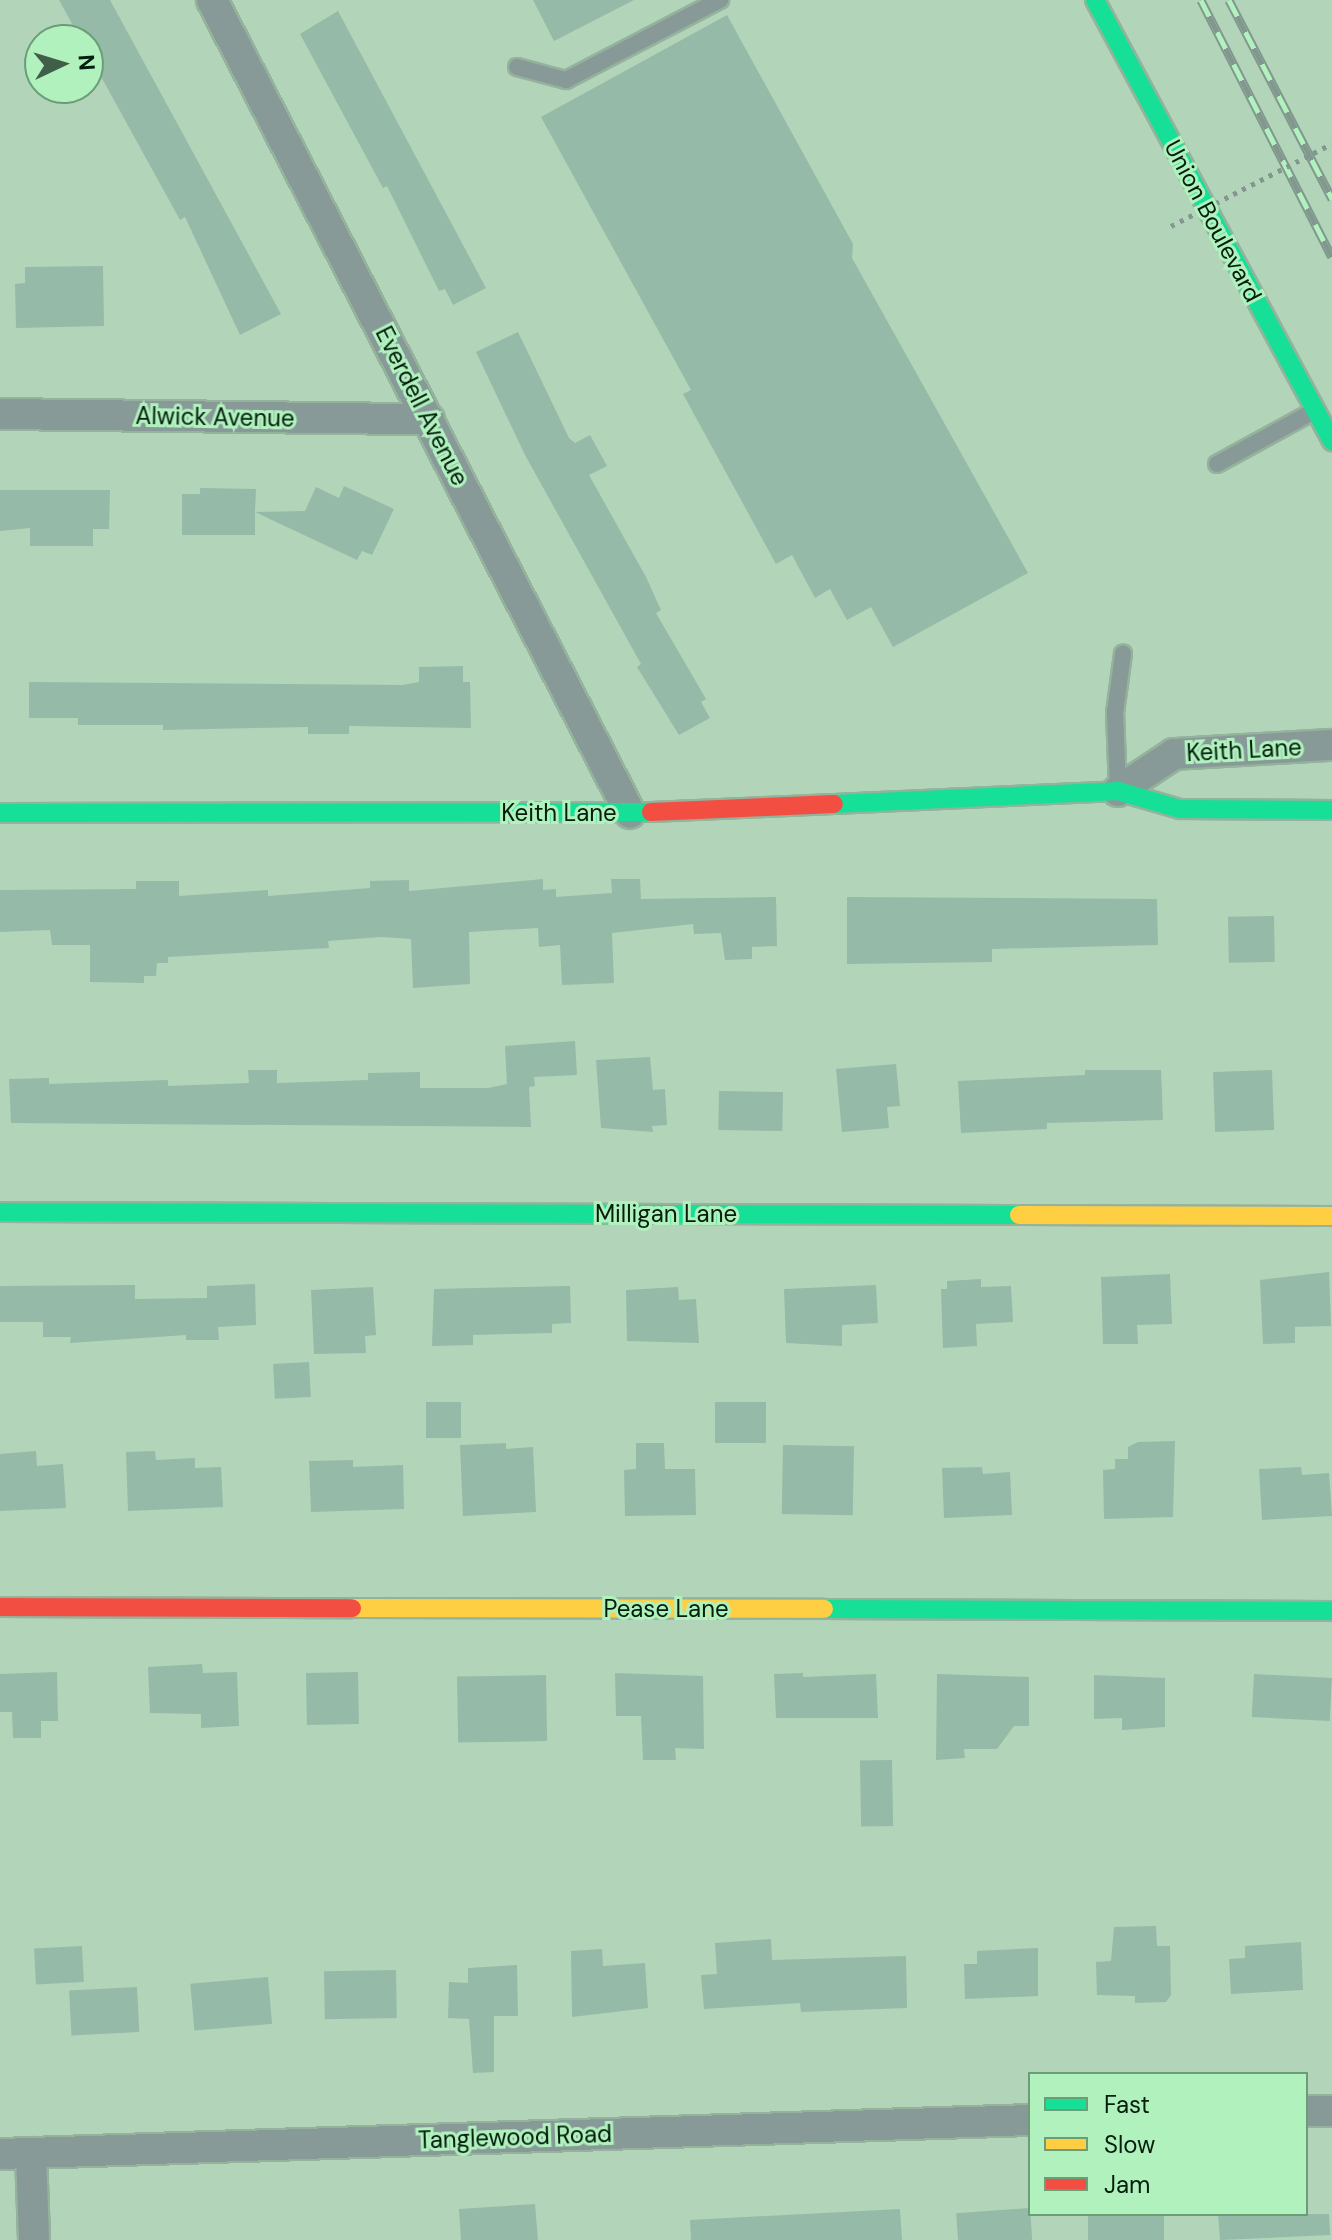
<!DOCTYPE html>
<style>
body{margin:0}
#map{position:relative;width:1332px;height:2240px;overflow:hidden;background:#b2d5b9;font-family:"DM Sans",sans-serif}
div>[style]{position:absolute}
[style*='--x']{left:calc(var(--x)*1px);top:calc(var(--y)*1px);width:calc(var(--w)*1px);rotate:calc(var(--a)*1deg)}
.building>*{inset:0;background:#95baa7;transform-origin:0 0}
.roads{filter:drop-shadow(2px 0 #95b29c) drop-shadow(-2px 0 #95b29c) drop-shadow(0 2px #95b29c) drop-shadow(0 -2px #95b29c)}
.lane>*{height:16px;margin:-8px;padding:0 8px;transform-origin:8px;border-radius:8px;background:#879a98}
.street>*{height:30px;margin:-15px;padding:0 15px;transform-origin:15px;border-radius:15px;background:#879a98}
.fast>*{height:18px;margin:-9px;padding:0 9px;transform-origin:9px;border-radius:9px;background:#16e098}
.slow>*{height:18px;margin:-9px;padding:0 9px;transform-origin:9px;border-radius:9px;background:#ffcf43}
.jam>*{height:18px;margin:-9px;padding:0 9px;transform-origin:9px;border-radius:9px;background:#f24e42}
.rail>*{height:9px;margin-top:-4.5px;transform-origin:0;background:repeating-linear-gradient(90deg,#b0f1be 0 18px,#82988e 0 36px);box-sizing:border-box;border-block:2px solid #82988e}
.path-bridge>*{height:5px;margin-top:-2.5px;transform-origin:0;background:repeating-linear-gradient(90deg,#83968f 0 4px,transparent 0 10px)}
span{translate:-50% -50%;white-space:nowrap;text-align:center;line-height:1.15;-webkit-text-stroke:6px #b0f1be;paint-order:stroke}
.street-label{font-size:24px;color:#041e0c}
.legend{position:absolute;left:1028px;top:2072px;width:280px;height:144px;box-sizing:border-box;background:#b0f1be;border:2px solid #6b9d77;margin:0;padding:10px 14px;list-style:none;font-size:24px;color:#041e0c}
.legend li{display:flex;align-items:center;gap:16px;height:40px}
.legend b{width:40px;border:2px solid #6b9d77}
.north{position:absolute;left:24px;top:24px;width:80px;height:80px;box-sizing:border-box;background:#b0f1be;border:2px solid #6b9d77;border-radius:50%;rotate:86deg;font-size:22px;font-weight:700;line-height:32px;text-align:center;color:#041e0c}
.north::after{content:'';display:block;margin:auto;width:28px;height:36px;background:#415e49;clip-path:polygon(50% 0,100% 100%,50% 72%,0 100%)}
</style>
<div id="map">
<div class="building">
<div style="clip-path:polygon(59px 0,110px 0,281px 314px,240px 335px,185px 217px,180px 220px,88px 53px,88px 40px,81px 40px)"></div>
<div style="clip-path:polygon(533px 0,634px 0,554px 41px)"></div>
<div style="clip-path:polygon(338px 11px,486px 288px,453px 305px,445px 289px,439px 291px,387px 186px,383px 188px,300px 34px)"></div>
<div style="clip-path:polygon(727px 15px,853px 244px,852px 258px,1028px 573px,893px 647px,871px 607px,847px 620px,830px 589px,815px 598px,792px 555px,776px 564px,683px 394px,691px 390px,541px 117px)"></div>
<div style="clip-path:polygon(103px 266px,104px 326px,16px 328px,15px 284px,25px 283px,25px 267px)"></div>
<div style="clip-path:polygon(518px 332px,569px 438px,575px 443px,590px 435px,607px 466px,589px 475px,646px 577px,661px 610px,656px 613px,706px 699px,701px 702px,710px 718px,679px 735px,637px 667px,641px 664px,525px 455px,476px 352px)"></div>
<div style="clip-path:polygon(344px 486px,394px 509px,372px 555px,362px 551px,357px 560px,255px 512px,255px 535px,182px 535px,182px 494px,200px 494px,200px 488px,256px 489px,255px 512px,305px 511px,316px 487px,339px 498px)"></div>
<div style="clip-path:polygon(0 490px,110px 490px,109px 529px,93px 529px,93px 546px,30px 546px,30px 528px,0 531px)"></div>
<div style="clip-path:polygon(463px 666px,463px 682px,470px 682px,471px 728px,349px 726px,349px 734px,308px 734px,308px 727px,163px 730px,163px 725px,78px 725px,78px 718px,29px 718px,29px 682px,403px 685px,419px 682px,419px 667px)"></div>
<div style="clip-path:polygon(543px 879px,543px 890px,556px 889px,556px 897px,612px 893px,611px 879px,640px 879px,641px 899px,776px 897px,777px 946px,752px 947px,752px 959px,725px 960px,721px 933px,694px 934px,693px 924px,612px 933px,614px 983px,562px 985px,560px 945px,539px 947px,538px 928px,469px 932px,470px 984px,413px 988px,411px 939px,381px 937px,328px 941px,329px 948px,168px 957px,168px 963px,157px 963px,156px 976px,144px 976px,144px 983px,90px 982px,90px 945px,52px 945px,50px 930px,0 932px,0 890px,136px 889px,136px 881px,179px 881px,179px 896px,268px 890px,268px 896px,370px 888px,370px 881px,409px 880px,409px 891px)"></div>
<div style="clip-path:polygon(847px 897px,1157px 899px,1158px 945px,992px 949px,992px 962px,847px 964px)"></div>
<div style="left:1274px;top:916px;width:46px;height:46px;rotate:89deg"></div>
<div style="clip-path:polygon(575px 1041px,577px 1075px,534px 1077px,535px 1086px,529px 1087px,531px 1127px,11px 1123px,9px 1079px,49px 1078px,49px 1084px,168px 1080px,168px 1086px,249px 1083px,248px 1070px,277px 1070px,277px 1083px,368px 1080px,368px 1073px,420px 1072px,420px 1088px,488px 1088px,507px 1084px,505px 1046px)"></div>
<div style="clip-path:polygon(650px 1057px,653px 1090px,665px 1089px,667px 1125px,652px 1126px,653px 1132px,601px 1128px,596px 1060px)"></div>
<div style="clip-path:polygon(896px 1064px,900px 1106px,887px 1107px,889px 1128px,842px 1132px,836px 1069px)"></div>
<div style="clip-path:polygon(1085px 1070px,1161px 1070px,1163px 1120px,1047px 1123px,1047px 1129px,961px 1133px,958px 1081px,1085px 1075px)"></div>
<div style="left:1272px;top:1070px;width:60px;height:59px;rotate:88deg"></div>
<div style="left:719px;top:1091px;width:64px;height:39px;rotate:1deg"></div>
<div style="clip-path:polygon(1329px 1272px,1331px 1326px,1295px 1327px,1295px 1343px,1263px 1344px,1260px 1280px)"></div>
<div style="clip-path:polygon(1170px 1274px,1172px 1324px,1137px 1325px,1138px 1344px,1103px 1344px,1101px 1277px)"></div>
<div style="clip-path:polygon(981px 1279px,981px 1287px,1011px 1286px,1013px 1322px,976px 1324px,977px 1346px,943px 1348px,941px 1289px,947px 1289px,947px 1281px)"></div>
<div style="clip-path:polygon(255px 1284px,256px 1325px,218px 1327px,219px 1340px,186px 1340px,186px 1335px,70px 1343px,71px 1337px,43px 1337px,43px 1322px,0 1322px,0 1286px,135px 1285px,135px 1299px,207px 1298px,207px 1286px)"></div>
<div style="clip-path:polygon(876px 1285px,878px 1323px,842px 1325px,842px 1346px,786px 1343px,784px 1289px)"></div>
<div style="clip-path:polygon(570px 1286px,571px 1323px,552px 1324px,552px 1333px,473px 1335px,473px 1345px,432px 1346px,434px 1289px)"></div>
<div style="clip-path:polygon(373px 1287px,376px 1335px,365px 1336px,366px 1353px,314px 1354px,311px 1290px)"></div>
<div style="clip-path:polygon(678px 1287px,679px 1300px,696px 1299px,699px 1343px,627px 1341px,626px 1290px)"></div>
<div style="left:309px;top:1362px;width:35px;height:36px;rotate:87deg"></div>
<div style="left:426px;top:1402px;width:35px;height:36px"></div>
<div style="left:715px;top:1402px;width:51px;height:41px"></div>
<div style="clip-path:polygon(1175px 1441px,1173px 1517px,1104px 1519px,1103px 1470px,1115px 1469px,1115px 1459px,1128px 1459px,1128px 1447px,1138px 1442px)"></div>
<div style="clip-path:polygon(506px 1443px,506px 1449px,533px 1447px,536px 1512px,463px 1516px,460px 1445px)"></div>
<div style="clip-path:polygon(636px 1443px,664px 1443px,665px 1469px,695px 1469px,696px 1515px,625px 1516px,624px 1470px,636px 1469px)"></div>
<div style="left:783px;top:1445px;width:71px;height:69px;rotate:1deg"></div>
<div style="clip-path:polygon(36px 1451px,37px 1466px,63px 1464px,66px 1508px,0 1511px,0 1454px)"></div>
<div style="clip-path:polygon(155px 1451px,156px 1460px,195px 1458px,195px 1468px,221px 1467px,223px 1507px,128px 1511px,126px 1452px)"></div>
<div style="clip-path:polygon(353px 1460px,353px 1467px,403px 1465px,404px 1509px,311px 1512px,309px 1461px)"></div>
<div style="clip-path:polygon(982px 1467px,983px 1474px,1010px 1472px,1012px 1515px,944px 1518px,942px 1468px)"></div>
<div style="clip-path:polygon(1301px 1467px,1302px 1475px,1329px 1473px,1332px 1516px,1262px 1520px,1259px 1469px)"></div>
<div style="clip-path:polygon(202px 1664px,203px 1673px,237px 1672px,239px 1726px,201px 1728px,201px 1714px,150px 1713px,148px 1667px)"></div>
<div style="clip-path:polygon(57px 1672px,58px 1721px,41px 1721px,41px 1738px,13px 1738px,12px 1712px,0 1712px,0 1674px)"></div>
<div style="left:358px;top:1672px;width:52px;height:52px;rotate:89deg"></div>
<div style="clip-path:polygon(615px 1673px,703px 1676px,704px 1749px,675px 1748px,676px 1760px,643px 1760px,641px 1716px,616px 1716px)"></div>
<div style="clip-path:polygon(803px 1673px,803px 1677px,876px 1674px,878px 1718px,776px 1718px,774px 1674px)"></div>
<div style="clip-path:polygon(937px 1674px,1029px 1677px,1029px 1726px,1014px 1726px,997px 1749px,964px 1749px,965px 1758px,936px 1760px)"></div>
<div style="left:1254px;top:1674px;width:78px;height:43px;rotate:3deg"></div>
<div style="left:546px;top:1675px;width:66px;height:89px;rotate:89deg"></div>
<div style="clip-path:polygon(1094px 1675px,1165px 1678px,1165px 1727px,1122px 1730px,1122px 1718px,1094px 1719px)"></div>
<div style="left:892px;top:1760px;width:66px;height:32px;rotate:89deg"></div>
<div style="clip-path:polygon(1156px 1926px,1157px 1946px,1170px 1946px,1171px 1995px,1166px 2002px,1135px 2003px,1135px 1996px,1097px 1995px,1096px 1962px,1111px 1961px,1114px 1927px)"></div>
<div style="clip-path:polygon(771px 1939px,772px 1960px,906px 1956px,907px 2008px,801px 2012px,800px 2003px,704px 2009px,701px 1975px,717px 1974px,715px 1943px)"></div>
<div style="clip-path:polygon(1301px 1942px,1303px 1990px,1231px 1994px,1229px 1959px,1245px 1958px,1245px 1946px)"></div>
<div style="left:82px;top:1946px;width:36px;height:48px;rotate:87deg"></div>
<div style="clip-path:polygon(1038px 1948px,1038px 1996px,965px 1999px,964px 1964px,977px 1964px,977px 1951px)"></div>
<div style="clip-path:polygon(602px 1949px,603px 1966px,645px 1963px,648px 2008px,572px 2017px,571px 1951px)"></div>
<div style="clip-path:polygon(517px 1965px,518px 2016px,494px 2016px,494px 2072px,473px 2073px,469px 2019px,448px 2018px,449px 1982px,468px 1983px,468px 1968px)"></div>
<div style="left:396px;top:1970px;width:48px;height:72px;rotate:89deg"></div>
<div style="left:268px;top:1977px;width:47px;height:78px;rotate:85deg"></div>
<div style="left:137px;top:1987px;width:45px;height:68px;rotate:87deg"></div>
<div style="clip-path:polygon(535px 2204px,538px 2240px,461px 2240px,459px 2209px)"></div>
<div style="left:1030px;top:2208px;width:32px;height:74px;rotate:86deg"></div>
<div style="clip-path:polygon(900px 2209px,902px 2240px,691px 2240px,690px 2220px)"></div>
<div style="left:1088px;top:2214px;width:76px;height:26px"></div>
<div style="clip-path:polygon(1218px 2214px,1329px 2214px,1330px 2235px,1220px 2240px)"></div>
</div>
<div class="roads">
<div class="lane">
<div style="--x:517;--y:67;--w:51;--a:14.9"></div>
<div style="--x:566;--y:80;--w:174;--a:-27.5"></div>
<div style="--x:1217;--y:464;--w:111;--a:-28.7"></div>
<div style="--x:1118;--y:790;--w:77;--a:-92.2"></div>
<div style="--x:1115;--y:713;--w:60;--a:-82.3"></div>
</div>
<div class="street">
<div style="--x:212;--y:0;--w:914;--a:62.79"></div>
<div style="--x:0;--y:414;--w:429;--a:0.7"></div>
<div style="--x:1118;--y:791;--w:67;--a:-33.5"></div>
<div style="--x:1174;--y:754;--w:158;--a:-3.3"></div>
<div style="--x:1306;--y:2111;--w:26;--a:0"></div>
<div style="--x:31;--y:2153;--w:87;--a:88"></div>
<div style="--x:0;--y:2154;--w:1031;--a:-1.89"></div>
</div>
<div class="fast">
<div style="--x:1095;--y:0;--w:501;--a:61.75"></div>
<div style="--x:834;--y:804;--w:284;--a:-2.6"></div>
<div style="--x:1118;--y:791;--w:65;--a:16.2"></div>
<div style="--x:1180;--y:809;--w:152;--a:0.4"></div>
<div style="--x:0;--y:813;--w:651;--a:-0.09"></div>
<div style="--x:0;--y:1212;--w:1019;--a:0.17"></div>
<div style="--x:824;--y:1609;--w:508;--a:0.23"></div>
</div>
<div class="slow">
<div style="--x:1019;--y:1215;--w:313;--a:0.2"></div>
<div style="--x:352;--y:1608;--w:472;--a:0.1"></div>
</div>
<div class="jam">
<div style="--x:651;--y:812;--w:183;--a:-2.5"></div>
<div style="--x:0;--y:1607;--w:352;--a:0.2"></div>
</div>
</div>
<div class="rail">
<div style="--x:1201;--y:0;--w:288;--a:63"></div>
<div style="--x:1229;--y:0;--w:224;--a:62.6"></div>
</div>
<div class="path-bridge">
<div style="--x:1171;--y:226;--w:180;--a:-27.1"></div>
</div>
<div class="street-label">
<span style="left:1213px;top:221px;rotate:62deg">Union Boulevard</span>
<span style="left:422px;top:406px;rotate:63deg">Everdell Avenue</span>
<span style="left:215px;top:417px;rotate:1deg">Alwick Avenue</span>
<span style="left:1244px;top:750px;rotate:-3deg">Keith Lane</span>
<span style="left:559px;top:813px">Keith Lane</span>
<span style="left:666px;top:1214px">Milligan Lane</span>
<span style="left:666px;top:1609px">Pease Lane</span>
<span style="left:515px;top:2137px;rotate:-2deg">Tanglewood Road</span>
</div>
<ul class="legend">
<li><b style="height:10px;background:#16e098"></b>Fast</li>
<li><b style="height:10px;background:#ffcf43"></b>Slow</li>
<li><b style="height:10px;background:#f24e42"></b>Jam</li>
</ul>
<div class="north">N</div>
</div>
